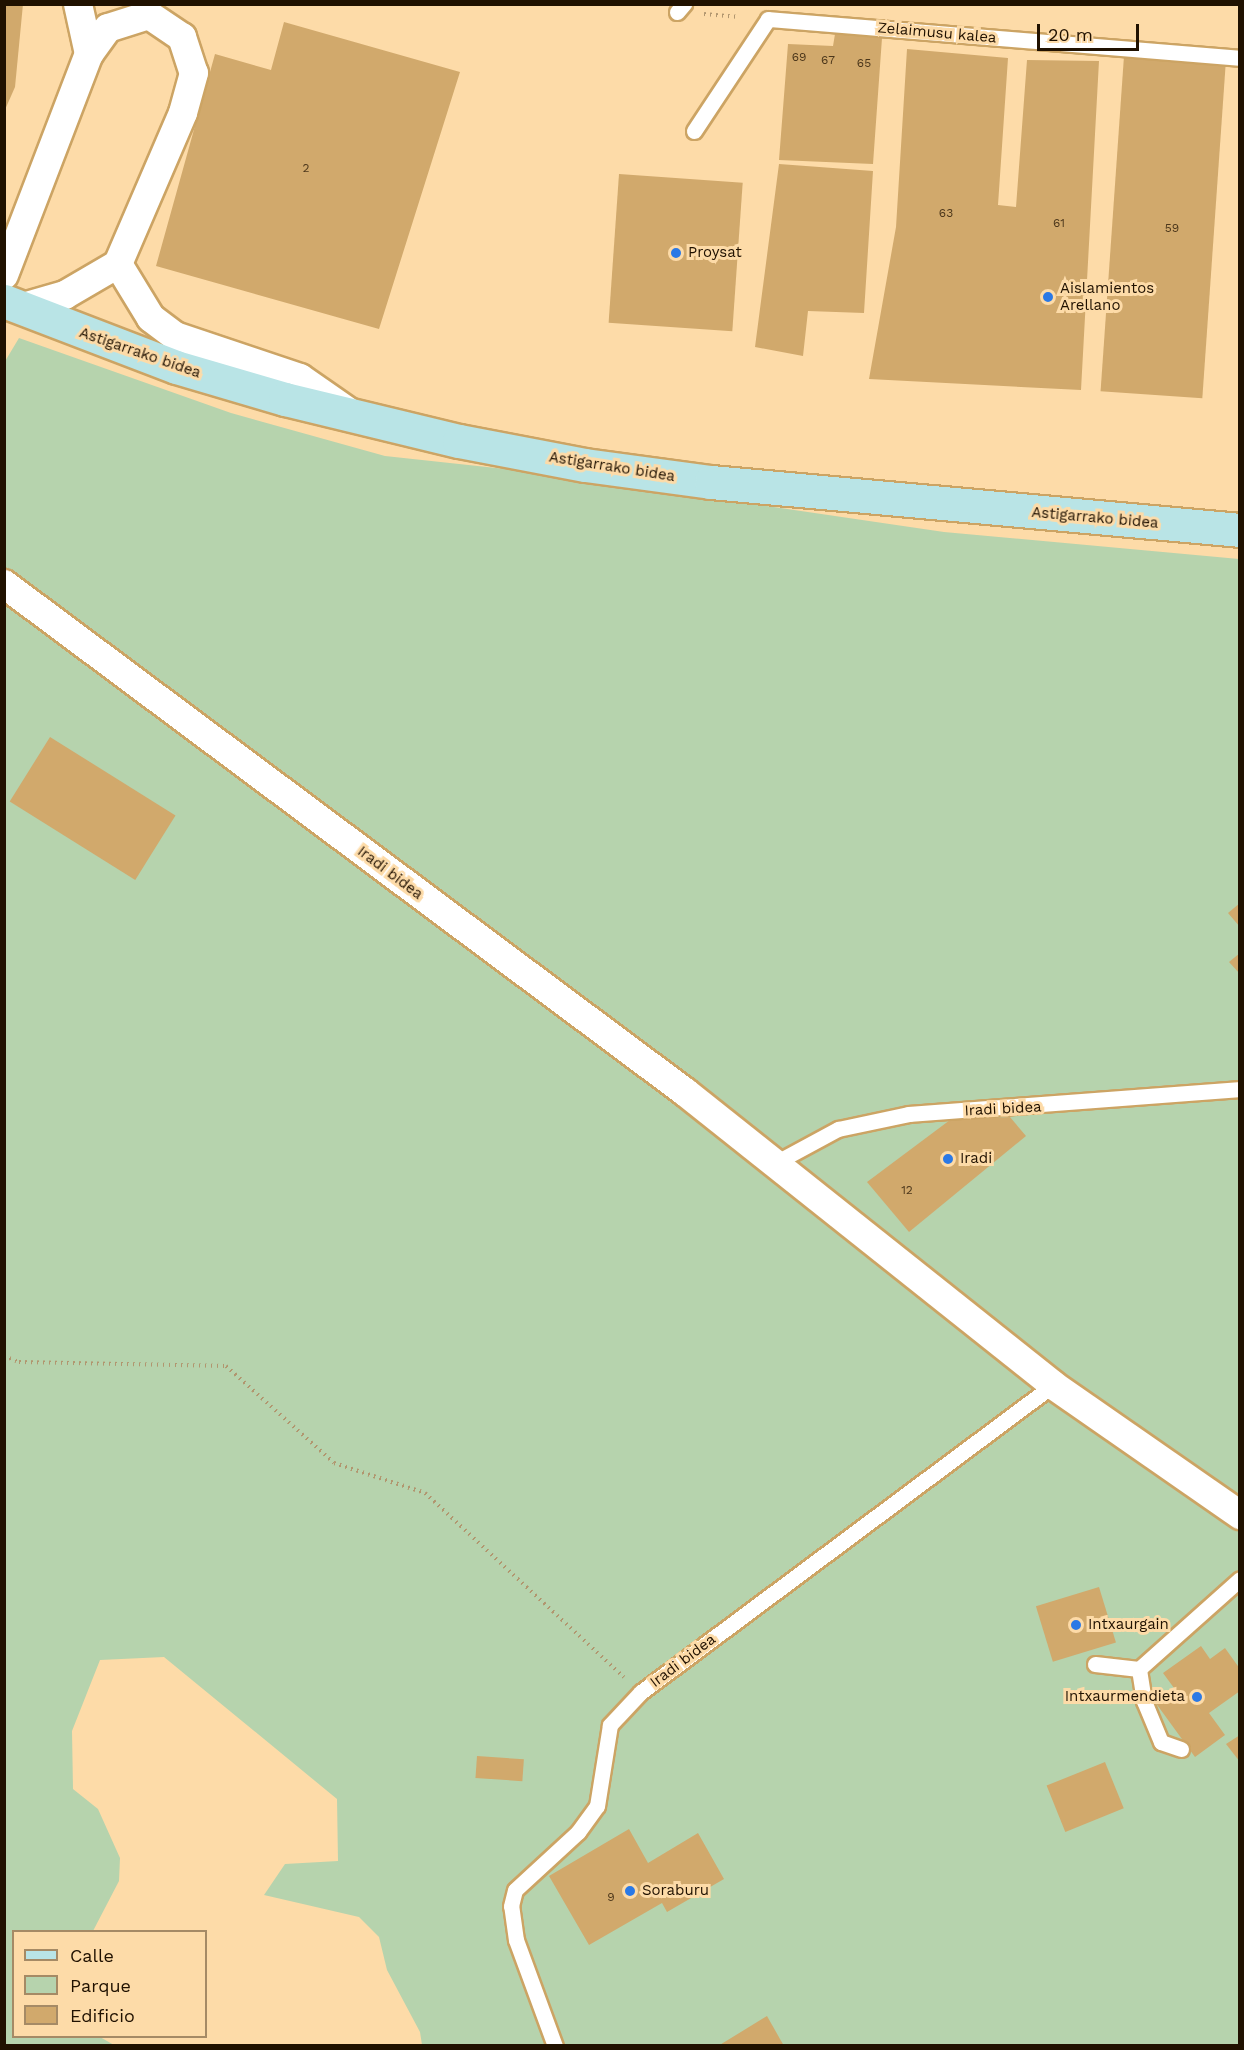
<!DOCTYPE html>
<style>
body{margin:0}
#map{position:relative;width:1244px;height:2050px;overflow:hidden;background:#fddba8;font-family:"Work Sans",sans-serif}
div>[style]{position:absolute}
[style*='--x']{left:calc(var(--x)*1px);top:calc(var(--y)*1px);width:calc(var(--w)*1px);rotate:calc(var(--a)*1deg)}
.green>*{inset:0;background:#b6d3ad}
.building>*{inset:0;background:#d1a96c;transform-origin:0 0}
.path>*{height:4px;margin-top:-2px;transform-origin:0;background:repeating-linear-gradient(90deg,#b1966f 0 1.5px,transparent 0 6px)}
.roads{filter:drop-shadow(2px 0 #cca464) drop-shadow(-2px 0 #cca464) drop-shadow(0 2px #cca464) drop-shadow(0 -2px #cca464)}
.service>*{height:15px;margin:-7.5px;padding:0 7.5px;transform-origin:7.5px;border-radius:7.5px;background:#fff}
.minor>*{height:28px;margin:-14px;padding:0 14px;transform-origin:14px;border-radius:14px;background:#fff}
.secondary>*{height:33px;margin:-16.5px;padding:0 16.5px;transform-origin:16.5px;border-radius:16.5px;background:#b9e4e6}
.dots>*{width:16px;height:16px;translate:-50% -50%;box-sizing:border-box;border:3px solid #fddba8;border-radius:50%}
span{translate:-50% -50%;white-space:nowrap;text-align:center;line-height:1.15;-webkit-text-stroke:6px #fddba8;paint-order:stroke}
.number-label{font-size:12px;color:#4c371b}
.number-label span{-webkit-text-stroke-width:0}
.street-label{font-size:15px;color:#201100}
.poi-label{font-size:15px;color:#201100}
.left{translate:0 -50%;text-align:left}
.right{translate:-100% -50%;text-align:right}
.frame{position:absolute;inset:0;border:6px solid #201100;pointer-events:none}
.legend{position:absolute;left:12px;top:1930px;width:195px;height:108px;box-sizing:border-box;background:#fddba8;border:2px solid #a58a65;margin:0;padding:8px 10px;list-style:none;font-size:18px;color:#201100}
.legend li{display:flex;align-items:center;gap:12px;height:30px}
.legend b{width:30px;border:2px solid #a58a65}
.scale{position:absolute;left:1037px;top:24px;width:102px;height:27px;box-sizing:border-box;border:3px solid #201100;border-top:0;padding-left:8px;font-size:18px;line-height:21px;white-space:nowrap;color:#201100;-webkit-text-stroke:4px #fddba8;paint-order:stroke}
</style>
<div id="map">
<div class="green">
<div style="clip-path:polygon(19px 338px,231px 413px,385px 456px,542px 473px,944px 532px,1239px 559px,1239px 2045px,422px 2045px,420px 2032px,387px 1970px,379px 1937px,359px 1917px,264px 1895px,285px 1864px,338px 1861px,337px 1799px,164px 1657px,100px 1660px,72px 1731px,73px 1789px,98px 1809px,120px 1858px,119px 1881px,93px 1931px,14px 1932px,14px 2036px,100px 2037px,114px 2045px,5px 2046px,4px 363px)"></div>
</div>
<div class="building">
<div style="clip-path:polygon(4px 4px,23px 4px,15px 87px,4px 112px)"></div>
<div style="clip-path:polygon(284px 22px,460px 72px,379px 329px,156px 266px,215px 54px,271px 70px)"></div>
<div style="clip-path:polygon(835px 34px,882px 38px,873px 164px,779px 160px,788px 44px,833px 46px)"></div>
<div style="clip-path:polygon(907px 49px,1008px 58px,998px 205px,1016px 207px,1027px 60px,1099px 61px,1081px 390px,869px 379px,896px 227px)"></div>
<div style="left:1124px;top:56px;width:102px;height:336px;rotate:4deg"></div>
<div style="clip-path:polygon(779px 164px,873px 171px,864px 313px,808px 311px,803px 356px,755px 347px)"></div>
<div style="left:619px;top:174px;width:124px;height:149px;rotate:4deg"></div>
<div style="left:50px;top:737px;width:148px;height:76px;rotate:32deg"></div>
<div style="clip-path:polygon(1240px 903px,1240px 927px,1228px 913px)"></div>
<div style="clip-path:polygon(1240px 953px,1240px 974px,1229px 962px)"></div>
<div style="clip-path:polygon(1010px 1117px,1026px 1136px,909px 1232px,867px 1182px,950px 1120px)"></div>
<div style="left:1099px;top:1587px;width:58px;height:66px;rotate:73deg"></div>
<div style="clip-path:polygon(1201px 1646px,1210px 1659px,1225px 1648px,1240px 1669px,1240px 1691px,1209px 1713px,1225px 1735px,1195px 1757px,1155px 1702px,1174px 1688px,1163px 1673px)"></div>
<div style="clip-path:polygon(1240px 1735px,1240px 1762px,1226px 1744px)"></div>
<div style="left:477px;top:1756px;width:47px;height:22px;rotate:4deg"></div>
<div style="left:1105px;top:1762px;width:50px;height:63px;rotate:68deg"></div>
<div style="clip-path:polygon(629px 1829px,648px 1863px,698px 1833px,724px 1879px,667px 1912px,662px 1903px,589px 1945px,549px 1876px)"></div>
<div style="clip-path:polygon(767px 2016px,784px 2046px,718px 2046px)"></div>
</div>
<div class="path">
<div style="--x:704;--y:14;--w:35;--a:5"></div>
<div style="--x:4;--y:1356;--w:16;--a:22"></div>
<div style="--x:19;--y:1362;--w:207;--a:1.1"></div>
<div style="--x:226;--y:1366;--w:145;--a:41.9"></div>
<div style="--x:334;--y:1463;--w:96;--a:18.2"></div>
<div style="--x:425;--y:1493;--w:271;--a:42.8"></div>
</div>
<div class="roads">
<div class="service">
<div style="--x:677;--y:12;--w:11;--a:-49"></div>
<div style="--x:694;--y:131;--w:134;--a:-56.5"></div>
<div style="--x:768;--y:19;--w:474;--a:4.7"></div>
<div style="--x:775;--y:1163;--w:72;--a:-28.4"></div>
<div style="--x:838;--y:1129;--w:73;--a:-11.9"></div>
<div style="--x:909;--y:1114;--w:332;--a:-4.3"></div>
<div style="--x:1095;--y:1664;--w:44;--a:6.5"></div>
<div style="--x:1181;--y:1749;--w:21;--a:-161"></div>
<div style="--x:1161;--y:1742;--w:44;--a:-112.5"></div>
<div style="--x:1144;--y:1701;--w:32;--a:-99"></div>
<div style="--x:1139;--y:1669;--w:135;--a:-41.7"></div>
<div style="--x:555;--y:2046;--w:113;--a:-110.2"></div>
<div style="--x:516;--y:1940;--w:34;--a:-98"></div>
<div style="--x:511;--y:1906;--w:16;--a:-76"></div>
<div style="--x:515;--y:1890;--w:86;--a:-42.6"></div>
<div style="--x:578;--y:1832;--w:32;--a:-54"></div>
<div style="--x:597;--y:1806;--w:82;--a:-80.9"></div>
<div style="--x:610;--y:1725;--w:45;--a:-46.8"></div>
<div style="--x:641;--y:1692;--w:514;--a:-36.69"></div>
</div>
<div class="minor">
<div style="--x:78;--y:4;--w:51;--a:77.6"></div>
<div style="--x:118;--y:264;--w:63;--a:58.6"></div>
<div style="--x:151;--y:318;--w:30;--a:37"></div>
<div style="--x:175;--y:336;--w:132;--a:18.6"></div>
<div style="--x:300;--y:378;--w:60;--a:34.8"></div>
<div style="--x:4;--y:275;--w:237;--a:-69"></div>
<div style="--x:89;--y:54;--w:32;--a:-54"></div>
<div style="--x:108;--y:28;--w:43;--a:-17.6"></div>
<div style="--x:149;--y:15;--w:40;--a:34"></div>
<div style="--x:182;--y:37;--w:38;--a:72"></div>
<div style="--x:194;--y:73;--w:41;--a:105.4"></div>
<div style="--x:183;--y:113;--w:164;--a:113.3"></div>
<div style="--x:118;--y:264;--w:61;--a:149.7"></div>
<div style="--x:65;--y:295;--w:47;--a:163.9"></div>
<div style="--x:4;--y:584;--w:850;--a:36.72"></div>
<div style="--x:685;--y:1092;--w:470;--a:38.5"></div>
<div style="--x:1053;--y:1385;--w:228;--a:34.8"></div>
</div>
<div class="secondary">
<div style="--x:4;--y:301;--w:184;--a:21"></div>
<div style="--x:176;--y:367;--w:114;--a:16.4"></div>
<div style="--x:285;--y:399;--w:179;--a:13.6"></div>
<div style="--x:459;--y:441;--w:128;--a:10.8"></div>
<div style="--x:585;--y:465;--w:127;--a:7.7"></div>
<div style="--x:711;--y:482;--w:531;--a:5.18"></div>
</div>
</div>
<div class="dots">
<div style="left:676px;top:253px;background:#2b79e5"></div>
<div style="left:1048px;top:297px;background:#2b79e5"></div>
<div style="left:948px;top:1159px;background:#2b79e5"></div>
<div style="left:1076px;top:1625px;background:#2b79e5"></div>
<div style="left:1197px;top:1697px;background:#2b79e5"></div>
<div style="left:630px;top:1891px;background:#2b79e5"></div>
</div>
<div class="number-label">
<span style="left:799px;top:58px">69</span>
<span style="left:828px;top:61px">67</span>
<span style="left:864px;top:64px">65</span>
<span style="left:306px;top:169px">2</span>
<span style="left:946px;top:214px">63</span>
<span style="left:1059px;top:224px">61</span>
<span style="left:1172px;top:229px">59</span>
<span style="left:907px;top:1191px">12</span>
<span style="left:611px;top:1898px">9</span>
</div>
<div class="street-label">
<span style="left:937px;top:33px;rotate:5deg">Zelaimusu kalea</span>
<span style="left:140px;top:353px;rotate:19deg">Astigarrako bidea</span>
<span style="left:612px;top:467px;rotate:9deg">Astigarrako bidea</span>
<span style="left:1095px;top:518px;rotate:5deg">Astigarrako bidea</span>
<span style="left:390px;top:873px;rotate:37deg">Iradi bidea</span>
<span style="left:1003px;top:1109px;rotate:-3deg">Iradi bidea</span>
<span style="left:683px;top:1661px;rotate:-37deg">Iradi bidea</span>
</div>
<div class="poi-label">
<span class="left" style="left:688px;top:253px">Proysat</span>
<span class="left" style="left:1060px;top:297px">Aislamientos<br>Arellano</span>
<span class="left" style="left:960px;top:1159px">Iradi</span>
<span class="left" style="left:1088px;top:1625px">Intxaurgain</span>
<span class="right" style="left:1185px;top:1697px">Intxaurmendieta</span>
<span class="left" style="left:642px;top:1891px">Soraburu</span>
</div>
<div class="frame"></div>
<ul class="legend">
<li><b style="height:8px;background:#b9e4e6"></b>Calle</li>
<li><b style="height:16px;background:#b6d3ad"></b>Parque</li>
<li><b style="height:16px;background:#d1a96c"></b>Edificio</li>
</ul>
<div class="scale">20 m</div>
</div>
